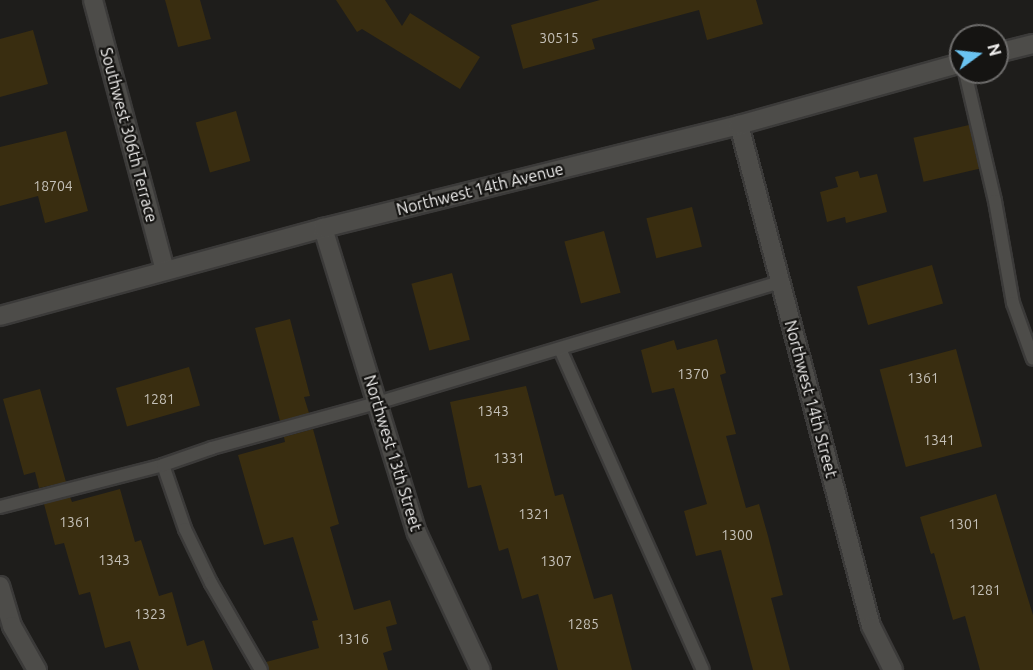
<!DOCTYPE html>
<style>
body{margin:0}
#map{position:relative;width:1033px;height:670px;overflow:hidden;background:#1e1d1b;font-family:Ubuntu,sans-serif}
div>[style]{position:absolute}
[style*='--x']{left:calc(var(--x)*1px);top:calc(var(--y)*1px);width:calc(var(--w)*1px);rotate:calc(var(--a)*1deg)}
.building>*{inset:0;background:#392d10;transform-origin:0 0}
.roads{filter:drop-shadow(2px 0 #3b3a39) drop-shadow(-2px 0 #3b3a39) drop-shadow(0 2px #3b3a39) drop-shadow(0 -2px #3b3a39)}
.lane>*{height:12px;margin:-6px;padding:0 6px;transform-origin:6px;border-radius:6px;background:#4d4c49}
.street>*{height:18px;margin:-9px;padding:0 9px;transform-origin:9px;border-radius:9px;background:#4d4c49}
.secondary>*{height:18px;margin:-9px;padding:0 9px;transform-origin:9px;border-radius:9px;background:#4d4c49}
span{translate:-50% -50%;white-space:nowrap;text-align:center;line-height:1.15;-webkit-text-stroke:4.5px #151412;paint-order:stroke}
.number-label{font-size:14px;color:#c4c0b8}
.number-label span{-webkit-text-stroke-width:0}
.street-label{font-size:16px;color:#f2f1f0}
.north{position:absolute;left:949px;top:24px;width:60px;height:60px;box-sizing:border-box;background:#151412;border:2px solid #6d6c6b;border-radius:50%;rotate:75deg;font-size:16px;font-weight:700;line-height:24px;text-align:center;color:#f2f1f0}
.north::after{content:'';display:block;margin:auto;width:21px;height:27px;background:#6ac3f1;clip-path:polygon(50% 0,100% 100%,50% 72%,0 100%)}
</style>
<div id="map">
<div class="building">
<div style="clip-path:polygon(165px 0,200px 0,211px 39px,178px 47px)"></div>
<div style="clip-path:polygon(336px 0,385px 0,402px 26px,410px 13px,480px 57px,460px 89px,362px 29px,357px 32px)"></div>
<div style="clip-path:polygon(600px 0,756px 0,763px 24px,707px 40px,699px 10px,592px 39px,595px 49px,523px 69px,511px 25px)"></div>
<div style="clip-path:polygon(33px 30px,48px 84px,0 97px,0 39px)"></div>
<div style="left:236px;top:111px;width:52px;height:42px;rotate:74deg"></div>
<div style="left:969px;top:125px;width:45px;height:57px;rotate:77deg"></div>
<div style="clip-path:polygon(66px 131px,88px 211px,45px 223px,38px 196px,0 206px,0 147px)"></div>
<div style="clip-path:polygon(858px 171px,860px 178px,877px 174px,887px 212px,846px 223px,845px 217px,827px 222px,820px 192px,838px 187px,835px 177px)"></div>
<div style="left:692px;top:207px;width:41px;height:47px;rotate:76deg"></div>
<div style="left:604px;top:231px;width:64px;height:41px;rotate:75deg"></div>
<div style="left:932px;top:265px;width:40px;height:78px;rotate:74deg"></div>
<div style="left:452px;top:273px;width:69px;height:42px;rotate:75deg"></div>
<div style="clip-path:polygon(290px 319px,310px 396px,304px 397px,309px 413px,280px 421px,255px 328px)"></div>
<div style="clip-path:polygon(717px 339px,726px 373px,720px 375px,736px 434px,726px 436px,746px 508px,759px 504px,768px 536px,783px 595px,771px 598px,790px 670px,753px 670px,721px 550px,696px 556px,684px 511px,707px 504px,674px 388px,652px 393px,641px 350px,674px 340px,677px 350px)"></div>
<div style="left:956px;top:349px;width:101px;height:79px;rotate:75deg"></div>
<div style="left:189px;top:367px;width:40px;height:76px;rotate:74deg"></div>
<div style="clip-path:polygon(526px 386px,555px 496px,563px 494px,594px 599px,612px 594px,632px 670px,558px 670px,538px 594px,522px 599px,508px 548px,499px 551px,481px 485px,468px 488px,450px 402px)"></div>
<div style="clip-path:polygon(40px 389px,66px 482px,39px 488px,35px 472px,24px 475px,3px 399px)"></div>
<div style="clip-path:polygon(313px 429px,339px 524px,330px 527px,354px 610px,390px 600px,397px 624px,386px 627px,392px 650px,383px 653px,388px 670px,269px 670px,266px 662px,319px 648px,312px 621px,318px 620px,293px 537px,264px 545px,238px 455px,285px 442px,284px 437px)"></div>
<div style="clip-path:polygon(120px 489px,135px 542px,141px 540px,159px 596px,172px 592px,187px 646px,204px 640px,213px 670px,139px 670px,130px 641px,105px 648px,90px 592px,79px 595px,64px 543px,55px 545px,44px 504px,70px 497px,72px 502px)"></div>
<div style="clip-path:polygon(996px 494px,1033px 615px,1033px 670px,980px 670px,965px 616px,953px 620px,934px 553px,931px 554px,920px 517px)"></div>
</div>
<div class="roads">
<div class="lane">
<div style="--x:965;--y:72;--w:132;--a:76.9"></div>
<div style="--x:995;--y:201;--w:104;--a:80"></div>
<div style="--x:1013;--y:303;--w:59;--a:70.3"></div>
<div style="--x:560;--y:349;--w:351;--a:66"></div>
<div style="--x:163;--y:465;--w:68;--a:71"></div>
<div style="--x:185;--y:529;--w:60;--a:64.3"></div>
<div style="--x:211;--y:583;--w:100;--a:60.1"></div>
<div style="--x:0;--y:507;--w:168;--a:-14.4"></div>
<div style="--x:163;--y:465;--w:52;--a:-19.1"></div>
<div style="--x:212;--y:448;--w:171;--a:-15.3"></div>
<div style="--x:377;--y:403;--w:421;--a:-16.7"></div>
</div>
<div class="street">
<div style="--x:93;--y:0;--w:280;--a:75.1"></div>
<div style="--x:739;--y:125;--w:518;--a:75.24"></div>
<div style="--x:871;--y:626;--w:49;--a:63.4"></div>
<div style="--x:323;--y:228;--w:319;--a:72.9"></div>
<div style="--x:417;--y:533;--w:151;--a:65"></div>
<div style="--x:0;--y:586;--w:42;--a:73.3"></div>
<div style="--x:12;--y:626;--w:51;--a:60.4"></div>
</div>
<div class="secondary">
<div style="--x:997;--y:53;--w:37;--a:-14"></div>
<div style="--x:0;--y:316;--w:335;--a:-15.2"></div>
<div style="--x:323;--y:228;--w:429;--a:-13.9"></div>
<div style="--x:739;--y:125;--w:230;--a:-15.6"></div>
</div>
</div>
<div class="number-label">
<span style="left:559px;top:38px">30515</span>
<span style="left:53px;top:186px">18704</span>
<span style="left:693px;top:374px">1370</span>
<span style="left:923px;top:378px">1361</span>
<span style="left:159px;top:399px">1281</span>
<span style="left:493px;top:411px">1343</span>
<span style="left:939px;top:440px">1341</span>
<span style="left:509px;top:458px">1331</span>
<span style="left:534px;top:514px">1321</span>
<span style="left:75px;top:522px">1361</span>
<span style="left:964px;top:524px">1301</span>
<span style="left:737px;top:535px">1300</span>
<span style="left:114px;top:560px">1343</span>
<span style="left:556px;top:561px">1307</span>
<span style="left:985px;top:590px">1281</span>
<span style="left:150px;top:614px">1323</span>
<span style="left:583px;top:624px">1285</span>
<span style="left:353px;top:639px">1316</span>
</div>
<div class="street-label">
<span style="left:129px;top:135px;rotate:75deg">Southwest 306th Terrace</span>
<span style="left:480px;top:189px;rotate:-14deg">Northwest 14th Avenue</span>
<span style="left:811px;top:399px;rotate:75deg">Northwest 14th Street</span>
<span style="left:393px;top:453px;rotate:73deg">Northwest 13th Street</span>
</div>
<div class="north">N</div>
</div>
